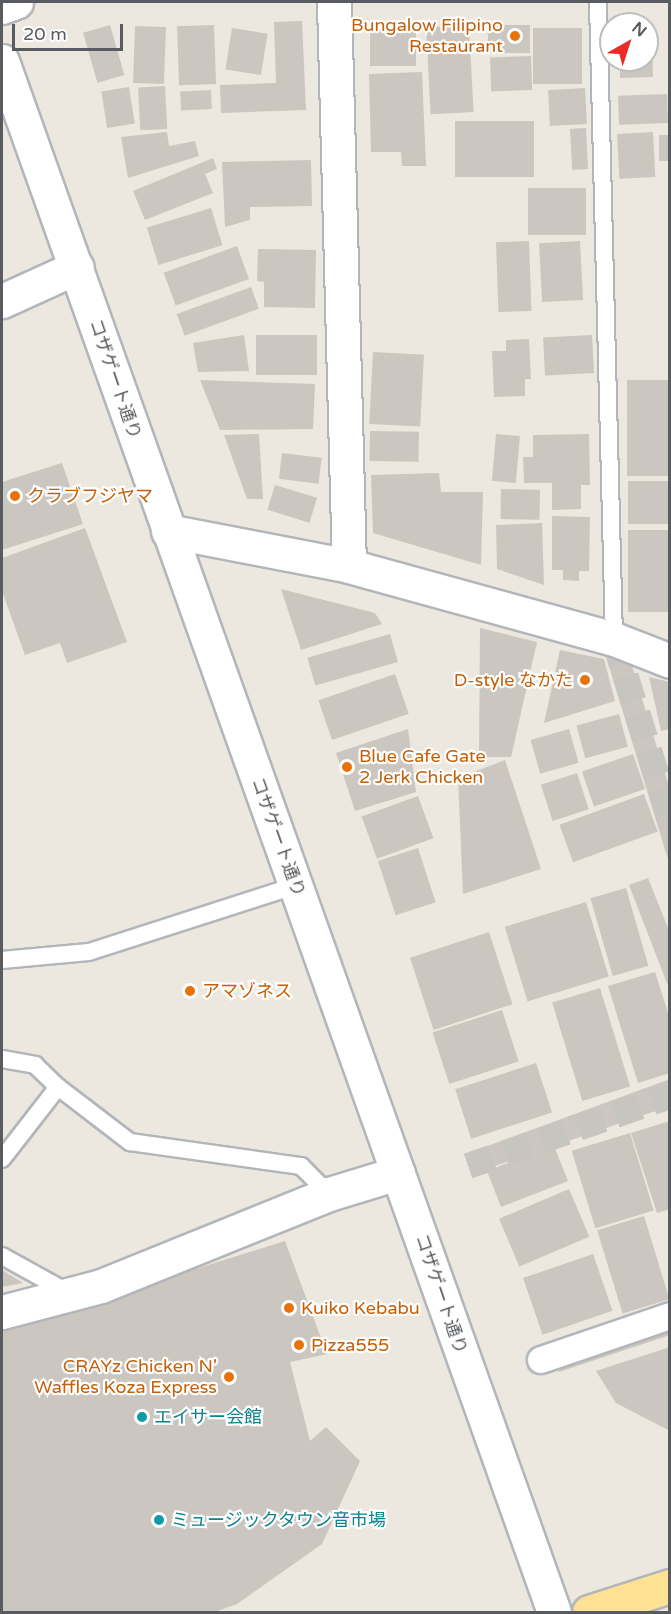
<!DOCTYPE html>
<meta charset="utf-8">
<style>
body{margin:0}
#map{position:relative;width:671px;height:1614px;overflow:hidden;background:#ece8df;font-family:"Varela Round","Noto Sans JP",sans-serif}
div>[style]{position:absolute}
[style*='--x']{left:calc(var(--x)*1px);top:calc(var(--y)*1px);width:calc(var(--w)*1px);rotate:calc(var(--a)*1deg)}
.building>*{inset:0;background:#cbc6c0;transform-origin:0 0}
.pedestrian-tunnel>*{height:26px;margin-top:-13px;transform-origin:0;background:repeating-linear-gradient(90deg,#c7c5bf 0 26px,transparent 0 39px)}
.roads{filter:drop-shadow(2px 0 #b2b6ba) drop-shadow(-2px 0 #b2b6ba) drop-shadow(0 2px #b2b6ba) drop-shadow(0 -2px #b2b6ba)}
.service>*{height:16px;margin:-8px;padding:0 8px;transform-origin:8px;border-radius:8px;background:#fff}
.pedestrian>*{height:26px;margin:-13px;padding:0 13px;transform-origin:13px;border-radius:13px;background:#fff}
.minor>*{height:33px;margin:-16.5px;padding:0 16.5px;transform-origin:16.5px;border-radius:16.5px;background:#fff}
.tertiary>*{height:33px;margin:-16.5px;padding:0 16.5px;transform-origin:16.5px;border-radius:16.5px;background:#fff}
.secondary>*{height:33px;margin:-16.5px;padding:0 16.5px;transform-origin:16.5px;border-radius:16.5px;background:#fff}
.trunk>*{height:33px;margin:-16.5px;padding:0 16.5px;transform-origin:16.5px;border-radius:16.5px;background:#fee192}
.dots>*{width:16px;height:16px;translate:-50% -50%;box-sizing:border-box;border:3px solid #fff;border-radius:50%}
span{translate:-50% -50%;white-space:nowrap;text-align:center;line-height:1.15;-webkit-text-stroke:4.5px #fff;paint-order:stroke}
.food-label{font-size:18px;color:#c56008}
.right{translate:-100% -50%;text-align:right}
.left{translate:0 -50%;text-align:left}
.street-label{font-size:18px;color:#585c60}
.culture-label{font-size:18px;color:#0d838f}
.frame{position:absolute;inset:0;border:3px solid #585c60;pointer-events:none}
.north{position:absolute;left:599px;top:12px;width:60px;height:60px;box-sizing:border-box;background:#fff;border:2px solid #bcbebf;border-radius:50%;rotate:39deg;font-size:16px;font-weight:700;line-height:24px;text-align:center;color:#585c60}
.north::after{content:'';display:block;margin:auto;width:21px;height:27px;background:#eb2a26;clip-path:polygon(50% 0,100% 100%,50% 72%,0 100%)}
.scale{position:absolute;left:12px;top:24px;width:111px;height:27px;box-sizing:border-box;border:3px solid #585c60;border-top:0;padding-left:8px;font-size:18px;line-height:21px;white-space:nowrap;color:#585c60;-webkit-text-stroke:4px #fff;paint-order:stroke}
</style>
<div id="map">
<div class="building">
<div style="clip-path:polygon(302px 21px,306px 110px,221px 113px,220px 85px,276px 83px,274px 22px)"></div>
<div style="left:110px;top:25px;width:52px;height:28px;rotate:74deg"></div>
<div style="left:214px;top:25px;width:59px;height:37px;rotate:88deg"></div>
<div style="left:469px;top:25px;width:87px;height:43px;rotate:87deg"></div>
<div style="left:488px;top:25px;width:42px;height:28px"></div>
<div style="left:135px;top:26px;width:31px;height:57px;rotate:2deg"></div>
<div style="clip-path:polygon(652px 27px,653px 77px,620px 78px,620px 60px,647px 60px,647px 28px)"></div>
<div style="left:232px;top:28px;width:36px;height:42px;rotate:9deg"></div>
<div style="left:533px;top:28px;width:49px;height:56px"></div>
<div style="left:370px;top:29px;width:46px;height:37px"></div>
<div style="left:531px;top:56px;width:34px;height:41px;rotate:88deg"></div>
<div style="clip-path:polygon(422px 72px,426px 166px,402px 166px,401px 152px,371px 152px,369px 74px)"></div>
<div style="left:165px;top:86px;width:43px;height:27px;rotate:87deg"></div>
<div style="left:129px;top:87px;width:37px;height:28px;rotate:81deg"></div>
<div style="left:585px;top:88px;width:36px;height:37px;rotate:87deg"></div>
<div style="left:211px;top:90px;width:19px;height:31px;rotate:87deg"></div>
<div style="left:667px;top:94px;width:29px;height:49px;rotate:88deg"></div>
<div style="left:455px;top:121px;width:79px;height:56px"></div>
<div style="left:586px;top:128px;width:41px;height:16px;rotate:87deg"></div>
<div style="clip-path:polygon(167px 132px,169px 146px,195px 141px,199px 156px,128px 178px,121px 137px)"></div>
<div style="left:653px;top:132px;width:45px;height:36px;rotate:87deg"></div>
<div style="left:659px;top:135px;width:10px;height:26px"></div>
<div style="clip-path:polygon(213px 158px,217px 169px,205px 174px,213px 193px,145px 220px,133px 191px)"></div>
<div style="clip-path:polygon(311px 160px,312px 206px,250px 207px,250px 220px,225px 227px,222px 162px)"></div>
<div style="left:528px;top:188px;width:58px;height:47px"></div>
<div style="left:211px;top:208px;width:39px;height:67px;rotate:73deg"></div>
<div style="left:529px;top:241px;width:70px;height:33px;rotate:88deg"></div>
<div style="left:580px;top:241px;width:59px;height:41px;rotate:87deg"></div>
<div style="left:237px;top:246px;width:35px;height:78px;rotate:70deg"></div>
<div style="clip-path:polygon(258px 249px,316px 250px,315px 308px,264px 307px,264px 282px,257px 281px)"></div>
<div style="left:251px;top:287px;width:23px;height:79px;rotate:70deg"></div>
<div style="clip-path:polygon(244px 335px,249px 371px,198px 372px,193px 343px)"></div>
<div style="left:256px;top:335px;width:61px;height:40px"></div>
<div style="left:592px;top:335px;width:38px;height:49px;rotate:87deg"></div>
<div style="clip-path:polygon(529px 339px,531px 379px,525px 379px,525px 396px,494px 397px,492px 351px,506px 351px,506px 340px)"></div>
<div style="left:373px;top:352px;width:51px;height:72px;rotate:3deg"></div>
<div style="clip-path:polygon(200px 380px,315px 384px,313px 429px,220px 430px)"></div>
<div style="left:670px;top:380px;width:96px;height:43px;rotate:90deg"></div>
<div style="left:370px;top:431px;width:49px;height:30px;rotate:1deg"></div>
<div style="clip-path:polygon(259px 434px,263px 499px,247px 499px,224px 435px)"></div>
<div style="left:496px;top:434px;width:24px;height:47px;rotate:5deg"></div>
<div style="clip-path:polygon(589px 434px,590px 485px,581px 485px,581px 509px,552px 510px,552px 483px,524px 483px,523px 457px,533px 457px,533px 435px)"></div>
<div style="left:282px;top:453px;width:40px;height:26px;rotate:7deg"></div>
<div style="clip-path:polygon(62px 463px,83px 524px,2px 550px,2px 482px)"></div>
<div style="clip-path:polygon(439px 473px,441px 492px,483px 492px,481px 565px,373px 533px,371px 475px)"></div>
<div style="left:670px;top:481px;width:43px;height:42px;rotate:90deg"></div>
<div style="left:275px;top:485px;width:44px;height:26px;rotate:17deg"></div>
<div style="left:501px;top:489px;width:39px;height:30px;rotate:1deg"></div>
<div style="clip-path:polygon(552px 516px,590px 517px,589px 571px,579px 571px,579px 581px,563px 580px,563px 570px,552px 570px)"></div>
<div style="clip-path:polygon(542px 523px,544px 585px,497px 569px,496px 525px)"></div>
<div style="clip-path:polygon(85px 528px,127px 642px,67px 663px,60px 643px,25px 655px,2px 591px,2px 558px)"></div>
<div style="left:670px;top:530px;width:82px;height:42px;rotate:90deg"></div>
<div style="clip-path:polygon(281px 589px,375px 613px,382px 624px,301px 650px)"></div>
<div style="clip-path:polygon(480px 628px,537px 642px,511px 757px,479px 757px)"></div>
<div style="left:390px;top:634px;width:29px;height:86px;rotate:74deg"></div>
<div style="clip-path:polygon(560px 650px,604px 659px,615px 701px,544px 723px)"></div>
<div style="clip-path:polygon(604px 650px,629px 656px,670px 790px,670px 866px)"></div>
<div style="left:395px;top:674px;width:42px;height:81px;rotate:71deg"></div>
<div style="clip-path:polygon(649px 677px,670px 682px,670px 729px,661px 731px)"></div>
<div style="left:619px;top:714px;width:34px;height:44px;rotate:75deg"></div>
<div style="clip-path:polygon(408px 729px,416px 792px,355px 811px,336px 753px)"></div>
<div style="left:569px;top:729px;width:35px;height:40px;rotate:74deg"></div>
<div style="left:633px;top:754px;width:37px;height:54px;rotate:71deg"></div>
<div style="clip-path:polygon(505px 760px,541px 869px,463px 894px,458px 778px)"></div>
<div style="left:577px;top:773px;width:38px;height:38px;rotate:72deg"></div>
<div style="left:644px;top:794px;width:40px;height:90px;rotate:70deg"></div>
<div style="left:418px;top:796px;width:45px;height:60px;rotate:70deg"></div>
<div style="left:418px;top:848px;width:57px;height:42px;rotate:72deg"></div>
<div style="clip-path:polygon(648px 878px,670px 933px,670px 991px,629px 885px)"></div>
<div style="left:626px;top:888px;width:81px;height:37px;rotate:74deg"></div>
<div style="left:586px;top:902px;width:78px;height:85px;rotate:73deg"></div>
<div style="left:489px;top:932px;width:76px;height:83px;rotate:72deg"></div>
<div style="clip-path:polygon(655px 972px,670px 1019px,670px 1073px,638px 1083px,608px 986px)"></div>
<div style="left:600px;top:988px;width:103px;height:50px;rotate:73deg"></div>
<div style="left:502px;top:1010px;width:54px;height:73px;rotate:72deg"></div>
<div style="left:536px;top:1063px;width:52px;height:85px;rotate:72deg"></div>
<div style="clip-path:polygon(670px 1079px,670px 1106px,554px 1146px,568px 1181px,501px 1207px,487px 1171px,525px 1156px,479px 1171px,471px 1152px)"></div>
<div style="clip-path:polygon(670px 1121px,670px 1209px,657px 1213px,631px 1133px)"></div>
<div style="left:630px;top:1133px;width:81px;height:61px;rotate:73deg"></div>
<div style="left:569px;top:1189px;width:52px;height:76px;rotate:67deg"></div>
<div style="left:644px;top:1216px;width:87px;height:49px;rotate:73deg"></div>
<div style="clip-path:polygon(285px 1241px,327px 1354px,290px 1362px,310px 1441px,326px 1427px,360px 1461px,322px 1544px,237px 1604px,215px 1612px,2px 1612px,2px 1329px)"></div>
<div style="left:593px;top:1254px;width:60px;height:74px;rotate:71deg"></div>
<div style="clip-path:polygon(2px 1270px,23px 1283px,2px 1287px)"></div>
<div style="clip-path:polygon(670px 1302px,670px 1335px,559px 1372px,546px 1345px)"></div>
<div style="clip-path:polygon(670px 1347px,670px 1431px,616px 1403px,596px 1371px)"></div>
</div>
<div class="pedestrian-tunnel">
<div style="--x:614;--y:639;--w:188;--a:72.6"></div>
<div style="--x:468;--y:1166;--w:214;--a:-19.1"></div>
</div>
<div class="roads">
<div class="service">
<div style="--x:598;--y:2;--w:637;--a:88.56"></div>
<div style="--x:2;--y:960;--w:87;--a:-5.3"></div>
<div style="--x:89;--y:952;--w:216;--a:-17.8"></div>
<div style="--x:2;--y:1059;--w:34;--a:10"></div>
<div style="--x:35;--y:1065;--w:32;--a:44"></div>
<div style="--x:58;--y:1087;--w:91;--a:127.9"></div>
<div style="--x:58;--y:1087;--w:91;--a:37.4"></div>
<div style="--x:130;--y:1142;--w:173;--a:8"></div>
<div style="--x:301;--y:1166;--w:40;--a:45"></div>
<div style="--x:2;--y:1256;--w:77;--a:28.9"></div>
</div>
<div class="pedestrian">
<div style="--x:541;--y:1360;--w:136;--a:-18.8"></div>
</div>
<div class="minor">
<div style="--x:334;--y:2;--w:564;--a:88.48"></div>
<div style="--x:2;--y:301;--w:82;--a:-24.4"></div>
<div style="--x:168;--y:531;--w:184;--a:10.9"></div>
<div style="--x:349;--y:566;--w:275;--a:15.4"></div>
<div style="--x:614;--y:639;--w:60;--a:21.4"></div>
<div style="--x:2;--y:1312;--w:102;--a:-14.7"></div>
<div style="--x:101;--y:1286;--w:246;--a:-22"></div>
<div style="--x:329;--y:1194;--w:72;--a:-16.9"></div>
</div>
<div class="tertiary">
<div style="--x:2;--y:7;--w:15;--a:-20"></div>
</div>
<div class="secondary">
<div style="--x:2;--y:61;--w:1646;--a:70.41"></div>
</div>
<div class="trunk">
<div style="--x:589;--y:1612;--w:85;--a:-17.8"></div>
</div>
</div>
<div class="dots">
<div style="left:515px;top:36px;background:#e8710a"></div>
<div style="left:15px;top:496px;background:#e8710a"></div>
<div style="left:585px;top:680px;background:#e8710a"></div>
<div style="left:347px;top:767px;background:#e8710a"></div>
<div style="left:190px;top:991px;background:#e8710a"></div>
<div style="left:289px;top:1308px;background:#e8710a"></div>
<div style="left:299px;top:1345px;background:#e8710a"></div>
<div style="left:229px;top:1377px;background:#e8710a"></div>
<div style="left:142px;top:1417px;background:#0f9aa8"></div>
<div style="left:159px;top:1520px;background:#0f9aa8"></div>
</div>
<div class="food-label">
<span class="right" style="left:503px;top:36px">Bungalow Filipino<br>Restaurant</span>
<span class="left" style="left:27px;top:496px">クラブフジヤマ</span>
<span class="right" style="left:573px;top:680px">D-style なかた</span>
<span class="left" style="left:359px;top:767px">Blue Cafe Gate<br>2 Jerk Chicken</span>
<span class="left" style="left:202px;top:991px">アマゾネス</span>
<span class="left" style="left:301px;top:1308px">Kuiko Kebabu</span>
<span class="left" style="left:311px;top:1345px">Pizza555</span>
<span class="right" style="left:217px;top:1377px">CRAYz Chicken N'<br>Waffles Koza Express</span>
</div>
<div class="street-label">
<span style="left:115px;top:379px;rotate:71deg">コザゲート通り</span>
<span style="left:278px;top:837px;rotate:70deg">コザゲート通り</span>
<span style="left:441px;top:1294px;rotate:71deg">コザゲート通り</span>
</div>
<div class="culture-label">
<span class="left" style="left:154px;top:1417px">エイサー会館</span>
<span class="left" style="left:171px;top:1520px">ミュージックタウン音市場</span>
</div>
<div class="frame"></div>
<div class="north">N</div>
<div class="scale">20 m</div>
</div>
